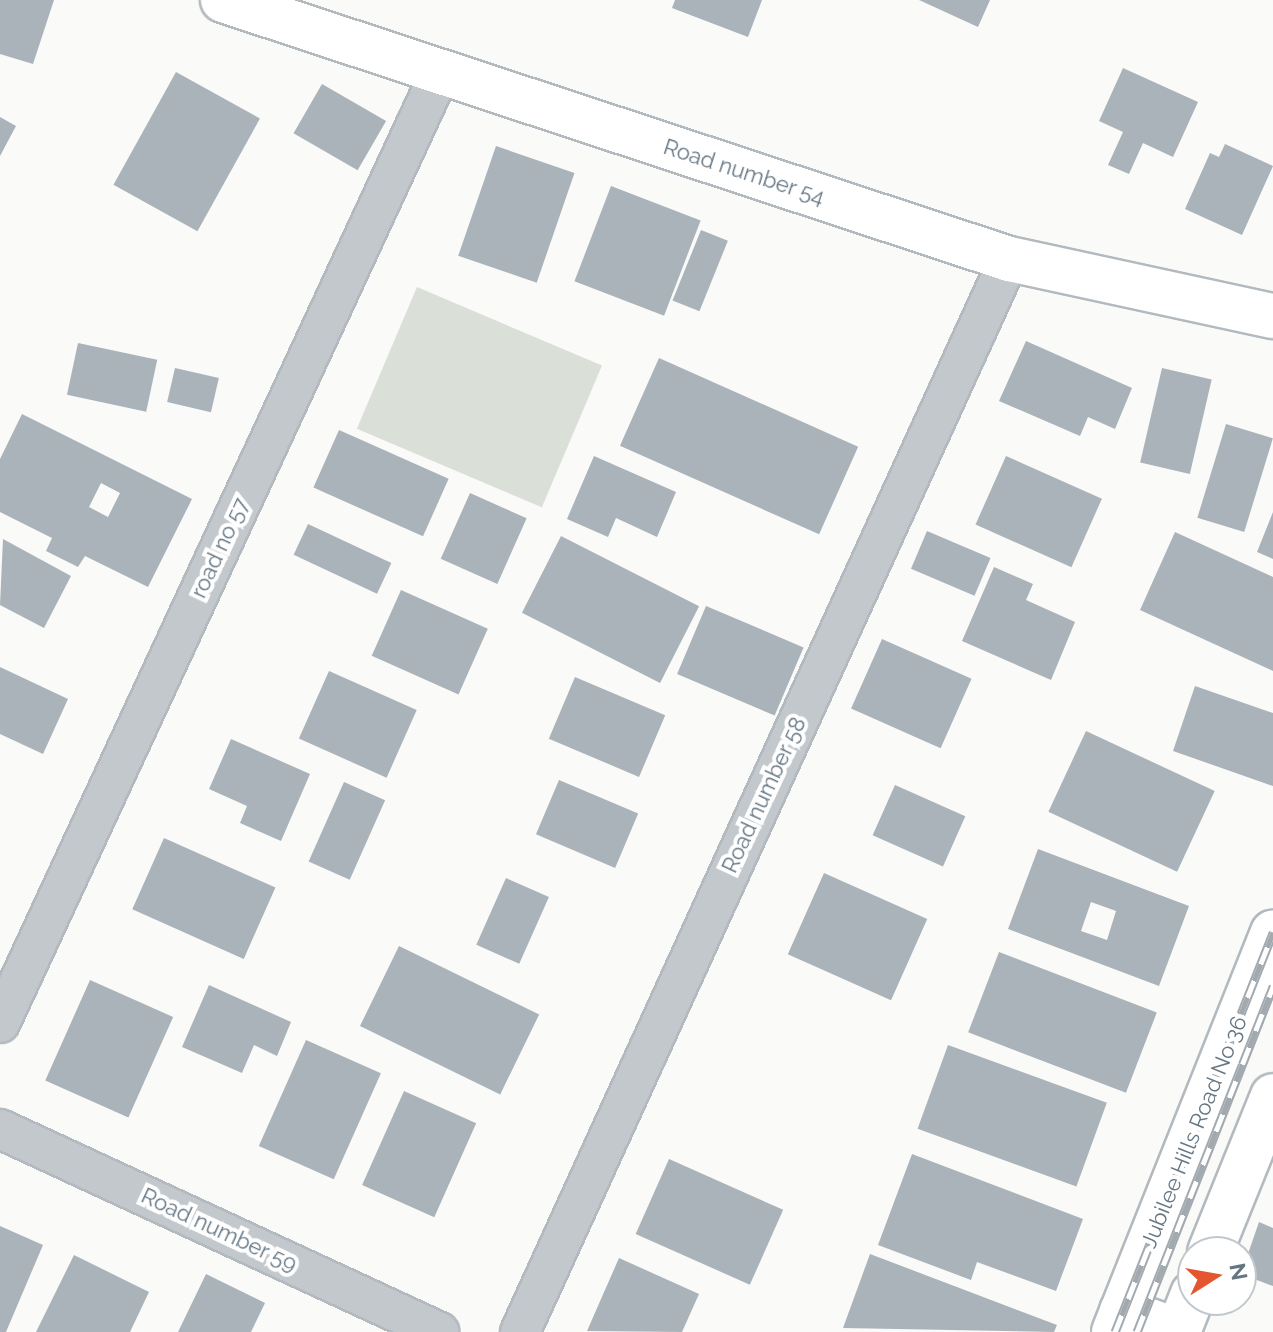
<!DOCTYPE html>
<style>
body{margin:0}
#map{position:relative;width:1273px;height:1332px;overflow:hidden;background:#fafaf8;font-family:Raleway,sans-serif}
div>[style]{position:absolute}
[style*='--x']{left:calc(var(--x)*1px);top:calc(var(--y)*1px);width:calc(var(--w)*1px);rotate:calc(var(--a)*1deg)}
.green>*{inset:0;background:#dadfd7;transform-origin:0 0}
.building>*{inset:0;background:#aab3b9;transform-origin:0 0}
.roads{filter:drop-shadow(2px 0 #b3babf) drop-shadow(-2px 0 #b3babf) drop-shadow(0 2px #b3babf) drop-shadow(0 -2px #b3babf)}
.street>*{height:38px;margin:-19px;padding:0 19px;transform-origin:19px;border-radius:19px;background:#c3c8cc}
.secondary>*{height:44px;margin:-22px;padding:0 22px;transform-origin:22px;border-radius:22px;background:#fff}
.primary>*{height:44px;margin:-22px;padding:0 22px;transform-origin:22px;border-radius:22px;background:#fff}
.rail>*{height:9px;margin-top:-4.5px;transform-origin:0;background:repeating-linear-gradient(90deg,#fff 0 18px,#a2aab0 0 36px);box-sizing:border-box;border-block:2px solid #a2aab0}
span{translate:-50% -50%;white-space:nowrap;text-align:center;line-height:1.15;-webkit-text-stroke:8px #fff;paint-order:stroke}
.street-label{font-size:22px;color:#657683}
.north{position:absolute;left:1177px;top:1236px;width:80px;height:80px;box-sizing:border-box;background:#fff;border:2px solid #c1c8cd;border-radius:50%;rotate:79deg;font-size:22px;font-weight:700;line-height:32px;text-align:center;color:#657683}
.north::after{content:'';display:block;margin:auto;width:28px;height:36px;background:#e4572e;clip-path:polygon(50% 0,100% 100%,50% 72%,0 100%)}
</style>
<div id="map">
<div class="green">
<div style="left:417px;top:287px;width:201px;height:154px;rotate:23deg"></div>
</div>
<div class="building">
<div style="clip-path:polygon(0 0,54px 0,33px 64px,0 54px)"></div>
<div style="clip-path:polygon(675px 0,762px 0,748px 37px,672px 8px)"></div>
<div style="clip-path:polygon(919px 0,990px 0,978px 27px)"></div>
<div style="clip-path:polygon(1123px 68px,1198px 102px,1173px 157px,1143px 143px,1129px 174px,1108px 165px,1123px 132px,1099px 121px)"></div>
<div style="left:176px;top:72px;width:96px;height:129px;rotate:29deg"></div>
<div style="left:322px;top:84px;width:74px;height:57px;rotate:30deg"></div>
<div style="clip-path:polygon(0 117px,16px 126px,0 156px)"></div>
<div style="clip-path:polygon(1225px 144px,1273px 166px,1242px 235px,1185px 209px,1210px 153px,1219px 157px)"></div>
<div style="left:496px;top:146px;width:83px;height:116px;rotate:19deg"></div>
<div style="left:611px;top:186px;width:96px;height:102px;rotate:21deg"></div>
<div style="left:701px;top:230px;width:29px;height:76px;rotate:22deg"></div>
<div style="clip-path:polygon(1026px 341px,1132px 388px,1115px 429px,1088px 417px,1080px 436px,999px 401px)"></div>
<div style="left:78px;top:343px;width:81px;height:53px;rotate:12deg"></div>
<div style="left:659px;top:358px;width:218px;height:96px;rotate:24deg"></div>
<div style="left:175px;top:368px;width:45px;height:35px;rotate:13deg"></div>
<div style="left:1162px;top:368px;width:51px;height:97px;rotate:13deg"></div>
<div style="clip-path:polygon(evenodd,22px 414px,192px 499px,148px 587px,85px 556px,78px 567px,46px 551px,52px 538px,0 512px,0 459px,22px 414px,101px 483px,120px 493px,108px 517px,89px 507px,101px 483px)"></div>
<div style="left:1226px;top:424px;width:49px;height:98px;rotate:17deg"></div>
<div style="left:339px;top:430px;width:120px;height:63px;rotate:24deg"></div>
<div style="clip-path:polygon(594px 456px,676px 492px,657px 537px,616px 518px,608px 537px,567px 519px)"></div>
<div style="left:1006px;top:456px;width:105px;height:75px;rotate:24deg"></div>
<div style="left:470px;top:493px;width:62px;height:72px;rotate:24deg"></div>
<div style="clip-path:polygon(1273px 512px,1273px 559px,1257px 552px)"></div>
<div style="left:308px;top:524px;width:92px;height:34px;rotate:25deg"></div>
<div style="left:927px;top:531px;width:69px;height:41px;rotate:23deg"></div>
<div style="clip-path:polygon(1175px 532px,1273px 577px,1273px 671px,1140px 610px)"></div>
<div style="left:561px;top:536px;width:155px;height:86px;rotate:27deg"></div>
<div style="clip-path:polygon(3px 539px,71px 576px,44px 628px,0 605px)"></div>
<div style="clip-path:polygon(994px 567px,1033px 584px,1026px 600px,1075px 622px,1051px 680px,962px 641px)"></div>
<div style="left:401px;top:590px;width:95px;height:72px;rotate:24deg"></div>
<div style="left:706px;top:606px;width:106px;height:74px;rotate:23deg"></div>
<div style="left:882px;top:639px;width:98px;height:76px;rotate:24deg"></div>
<div style="clip-path:polygon(0 667px,68px 699px,43px 754px,0 734px)"></div>
<div style="left:329px;top:671px;width:96px;height:74px;rotate:24deg"></div>
<div style="left:575px;top:677px;width:98px;height:67px;rotate:23deg"></div>
<div style="clip-path:polygon(1195px 686px,1273px 713px,1273px 786px,1173px 751px)"></div>
<div style="left:1086px;top:731px;width:142px;height:89px;rotate:25deg"></div>
<div style="clip-path:polygon(231px 739px,310px 774px,281px 841px,240px 823px,247px 806px,209px 789px)"></div>
<div style="left:559px;top:780px;width:86px;height:59px;rotate:23deg"></div>
<div style="left:344px;top:782px;width:45px;height:87px;rotate:24deg"></div>
<div style="left:895px;top:785px;width:77px;height:55px;rotate:24deg"></div>
<div style="left:164px;top:838px;width:122px;height:78px;rotate:24deg"></div>
<div style="clip-path:polygon(evenodd,1038px 849px,1189px 906px,1159px 986px,1008px 929px,1038px 849px,1091px 902px,1116px 911px,1107px 940px,1081px 931px,1091px 902px)"></div>
<div style="left:824px;top:873px;width:113px;height:89px;rotate:24deg"></div>
<div style="left:506px;top:878px;width:47px;height:73px;rotate:24deg"></div>
<div style="left:399px;top:946px;width:156px;height:89px;rotate:26deg"></div>
<div style="left:999px;top:952px;width:169px;height:86px;rotate:21deg"></div>
<div style="left:90px;top:980px;width:91px;height:110px;rotate:24deg"></div>
<div style="clip-path:polygon(209px 985px,291px 1022px,277px 1056px,254px 1045px,242px 1073px,182px 1047px)"></div>
<div style="left:306px;top:1040px;width:82px;height:116px;rotate:24deg"></div>
<div style="left:948px;top:1045px;width:169px;height:89px;rotate:20deg"></div>
<div style="left:404px;top:1091px;width:79px;height:103px;rotate:24deg"></div>
<div style="clip-path:polygon(912px 1154px,1083px 1219px,1056px 1291px,977px 1262px,971px 1280px,878px 1245px)"></div>
<div style="left:669px;top:1159px;width:125px;height:82px;rotate:24deg"></div>
<div style="clip-path:polygon(1259px 1222px,1273px 1228px,1273px 1286px,1241px 1274px)"></div>
<div style="clip-path:polygon(0 1226px,43px 1245px,6px 1332px,0 1332px)"></div>
<div style="clip-path:polygon(870px 1254px,1057px 1325px,1054px 1332px,843px 1328px)"></div>
<div style="clip-path:polygon(74px 1255px,149px 1292px,130px 1332px,36px 1332px)"></div>
<div style="clip-path:polygon(619px 1258px,699px 1294px,682px 1332px,587px 1331px)"></div>
<div style="clip-path:polygon(206px 1274px,265px 1303px,251px 1332px,178px 1332px)"></div>
</div>
<div class="roads">
<div class="street">
<div style="--x:0;--y:1023;--w:1047;--a:-65.15"></div>
<div style="--x:0;--y:1129;--w:484;--a:24.8"></div>
<div style="--x:520;--y:1332;--w:1179;--a:-65.5"></div>
</div>
<div class="secondary">
<div style="--x:223;--y:0;--w:828;--a:18.24"></div>
<div style="--x:1009;--y:259;--w:270;--a:12.2"></div>
</div>
<div class="primary">
<div style="--x:1210;--y:1252;--w:168;--a:-68"></div>
<div style="--x:1122;--y:1311;--w:59;--a:19.7"></div>
<div style="--x:1114;--y:1332;--w:430;--a:-68.3"></div>
<div style="--x:1178;--y:1332;--w:41;--a:-68.5"></div>
</div>
</div>
<div class="rail">
<div style="--x:1115;--y:1332;--w:430;--a:-68.4"></div>
<div style="--x:1137;--y:1332;--w:372;--a:-68.5"></div>
</div>
<div class="street-label">
<span style="left:744px;top:172px;rotate:18deg">Road number 54</span>
<span style="left:220px;top:548px;rotate:-65deg">road no 57</span>
<span style="left:764px;top:795px;rotate:-65deg">Road number 58</span>
<span style="left:1194px;top:1132px;rotate:-68deg">Jubilee Hills Road No 36</span>
<span style="left:219px;top:1230px;rotate:25deg">Road number 59</span>
</div>
<div class="north">N</div>
</div>
